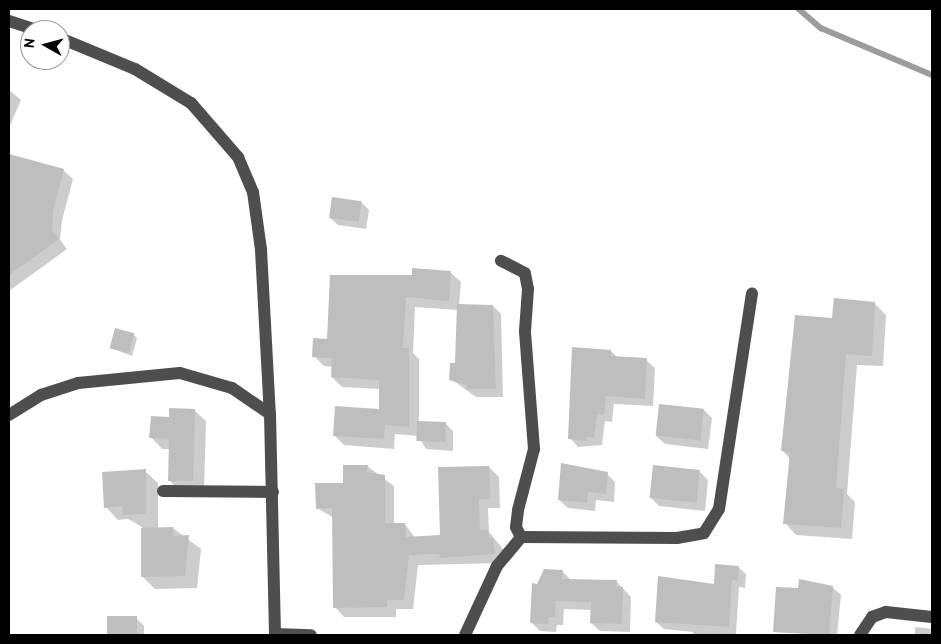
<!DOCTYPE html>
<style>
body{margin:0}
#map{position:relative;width:941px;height:644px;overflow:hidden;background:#fff;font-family:Overpass,sans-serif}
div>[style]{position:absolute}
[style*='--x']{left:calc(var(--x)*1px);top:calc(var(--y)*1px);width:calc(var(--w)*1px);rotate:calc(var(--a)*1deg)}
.shadow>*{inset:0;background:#0003}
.stream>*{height:5.5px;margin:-2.75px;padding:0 2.75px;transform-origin:2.75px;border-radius:2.75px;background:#9c9c9c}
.building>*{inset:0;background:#bebebe;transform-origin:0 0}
.minor>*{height:12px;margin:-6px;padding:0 6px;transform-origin:6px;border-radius:6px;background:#4e4e4e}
span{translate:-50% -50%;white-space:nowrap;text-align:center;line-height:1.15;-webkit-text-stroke:5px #fff;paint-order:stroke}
.frame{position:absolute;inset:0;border:10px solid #000;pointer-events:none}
.north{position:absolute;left:20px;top:20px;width:50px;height:50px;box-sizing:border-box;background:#fff;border:1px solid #999;border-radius:50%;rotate:277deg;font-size:14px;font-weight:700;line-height:20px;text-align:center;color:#000}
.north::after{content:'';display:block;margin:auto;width:18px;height:22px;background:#000;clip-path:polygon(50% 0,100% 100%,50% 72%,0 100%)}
</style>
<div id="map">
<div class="shadow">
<div style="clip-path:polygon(9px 90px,21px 100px,9px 128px)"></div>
<div style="clip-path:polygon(9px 156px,63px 170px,73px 179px,62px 220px,60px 240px,67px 249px,9px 291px,9px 243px,14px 239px,9px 233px)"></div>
<div style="clip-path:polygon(362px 203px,369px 210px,366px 229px,338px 225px,330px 218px)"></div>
<div style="clip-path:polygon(451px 273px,461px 282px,459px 305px,493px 306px,501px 314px,503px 397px,476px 397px,451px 379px,456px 364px,458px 310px,415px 307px,413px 353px,419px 359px,419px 422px,445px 423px,453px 431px,453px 451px,426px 449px,418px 436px,395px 434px,394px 449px,344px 445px,334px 435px,380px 410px,380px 389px,342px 387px,332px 377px,333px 367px,324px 366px,314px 356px,328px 340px,413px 277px)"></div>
<div style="clip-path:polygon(874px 303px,886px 315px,883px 366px,857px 365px,847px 494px,855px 502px,852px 539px,796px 535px,785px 523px,790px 459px,782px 450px)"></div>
<div style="clip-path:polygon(133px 334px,137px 338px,132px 356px,111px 348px)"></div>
<div style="clip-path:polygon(611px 351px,618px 358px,646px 360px,655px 368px,653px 406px,614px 404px,612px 422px,605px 421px,602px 445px,578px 447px,570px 438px)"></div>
<div style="clip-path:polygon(194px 410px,206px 421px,204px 492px,180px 492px,169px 480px,170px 449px,162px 449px,151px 437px,170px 418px)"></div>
<div style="clip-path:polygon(704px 410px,712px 418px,708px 449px,665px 444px,656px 436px)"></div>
<div style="clip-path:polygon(367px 466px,394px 486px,394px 524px,405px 524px,415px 538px,441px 536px,489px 467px,499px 477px,500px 508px,488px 508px,489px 532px,503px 549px,504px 563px,418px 565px,413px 609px,396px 609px,396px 617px,344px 617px,335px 607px,334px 518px,317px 508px)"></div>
<div style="clip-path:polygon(145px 471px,158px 483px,158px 528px,173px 528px,201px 549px,197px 588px,155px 589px,143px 577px,142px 527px,128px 519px,118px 520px,106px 507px)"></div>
<div style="clip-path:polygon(700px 472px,708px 480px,705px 511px,659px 506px,651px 498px)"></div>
<div style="clip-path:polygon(607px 474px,615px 482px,614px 502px,596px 500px,595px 511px,568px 508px,559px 500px)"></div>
<div style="clip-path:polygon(738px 567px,746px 574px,745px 588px,739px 587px,736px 634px,693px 635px,693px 632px,664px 629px,656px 622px)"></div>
<div style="clip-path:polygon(562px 571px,571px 580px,616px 581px,631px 597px,630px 632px,600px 631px,591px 623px,592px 610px,564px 609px,563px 625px,557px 625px,556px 632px,540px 631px,532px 623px,538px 585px)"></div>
<div style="clip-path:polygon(832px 587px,841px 595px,837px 635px,774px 632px,799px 589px)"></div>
<div style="clip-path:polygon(109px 617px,136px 618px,144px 626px,144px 635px,108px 635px)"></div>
<div style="clip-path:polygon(915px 627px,932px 629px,932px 635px,915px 635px)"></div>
</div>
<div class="stream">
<div style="--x:799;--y:9;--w:29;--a:41"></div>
<div style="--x:821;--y:28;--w:121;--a:22.9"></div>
</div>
<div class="building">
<div style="clip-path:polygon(9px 154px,64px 169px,53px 211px,52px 230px,59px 239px,9px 275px)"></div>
<div style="left:332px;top:197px;width:30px;height:21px;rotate:8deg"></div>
<div style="clip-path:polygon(412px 268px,451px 271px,449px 301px,406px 297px,403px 348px,409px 348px,409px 427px,385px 425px,384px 439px,333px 436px,335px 406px,379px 409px,379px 380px,331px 377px,332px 358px,312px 357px,313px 338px,327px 339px,330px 275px,412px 275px)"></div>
<div style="clip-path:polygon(834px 298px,875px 302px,872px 356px,846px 354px,836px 488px,844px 489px,841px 528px,783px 524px,790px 452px,781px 451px,795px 315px,832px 318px)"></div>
<div style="clip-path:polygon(457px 304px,493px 305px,496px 389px,467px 389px,467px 385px,449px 380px,450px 363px,455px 363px)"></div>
<div style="left:115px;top:328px;width:20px;height:21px;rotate:15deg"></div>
<div style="clip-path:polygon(572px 347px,611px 350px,611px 356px,647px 358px,645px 399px,606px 396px,604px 414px,597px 414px,594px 438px,587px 437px,587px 441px,568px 439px)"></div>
<div style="left:659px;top:404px;width:45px;height:32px;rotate:6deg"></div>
<div style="clip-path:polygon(169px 408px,195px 409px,193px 481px,168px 481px,169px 439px,149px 438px,151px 416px,169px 417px)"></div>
<div style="left:417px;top:421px;width:29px;height:20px;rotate:2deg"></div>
<div style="clip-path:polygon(561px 463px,608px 472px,606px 494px,588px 492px,587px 503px,558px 500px)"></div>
<div style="clip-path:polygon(343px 465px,368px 465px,367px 472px,385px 475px,385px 523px,405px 523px,406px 537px,440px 535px,438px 467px,489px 466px,490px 499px,479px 499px,480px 530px,488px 530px,489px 538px,493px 538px,495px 554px,440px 558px,439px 554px,409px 555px,404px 600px,387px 600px,387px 607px,333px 608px,332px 508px,316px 509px,315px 483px,343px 483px)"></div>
<div style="left:653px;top:465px;width:47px;height:33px;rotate:6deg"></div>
<div style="clip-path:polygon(146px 469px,146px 514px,123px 515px,122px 506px,104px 508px,102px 472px)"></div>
<div style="clip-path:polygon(173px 527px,174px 536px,189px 535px,185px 576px,141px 577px,141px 528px)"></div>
<div style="clip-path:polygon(715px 564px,739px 566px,738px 581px,732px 580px,729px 627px,655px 622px,658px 576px,714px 584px)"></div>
<div style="clip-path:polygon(544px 569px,563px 570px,562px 579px,617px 580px,616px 587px,623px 587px,622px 624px,590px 623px,591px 602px,556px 601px,555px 617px,549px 617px,548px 624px,530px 623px,532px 583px,537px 584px)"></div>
<div style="clip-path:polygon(799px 579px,833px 586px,829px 635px,773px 632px,776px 587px,798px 588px)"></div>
<div style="left:107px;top:616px;width:30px;height:19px"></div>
</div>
<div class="minor">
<div style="--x:9;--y:21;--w:28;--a:18"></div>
<div style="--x:60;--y:38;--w:81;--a:22.5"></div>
<div style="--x:135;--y:69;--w:66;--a:31.3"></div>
<div style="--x:191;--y:103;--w:72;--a:49"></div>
<div style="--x:238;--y:157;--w:38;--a:67"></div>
<div style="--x:253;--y:192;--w:59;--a:82.1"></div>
<div style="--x:261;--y:250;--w:164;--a:86.9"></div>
<div style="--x:270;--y:414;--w:221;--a:88.7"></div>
<div style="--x:9;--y:415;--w:38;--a:-32"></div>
<div style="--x:41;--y:395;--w:39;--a:-18"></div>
<div style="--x:78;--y:383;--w:102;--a:-5.6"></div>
<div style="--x:180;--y:373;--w:54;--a:16.1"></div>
<div style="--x:232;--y:388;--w:46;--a:34.4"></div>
<div style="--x:163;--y:491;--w:110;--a:0.5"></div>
<div style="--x:521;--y:537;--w:156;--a:0.4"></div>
<div style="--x:677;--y:538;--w:27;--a:-10"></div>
<div style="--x:704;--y:533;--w:28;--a:-58"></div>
<div style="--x:719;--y:509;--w:218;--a:-81.3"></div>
<div style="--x:275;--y:634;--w:36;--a:2"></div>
<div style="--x:465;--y:635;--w:76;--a:-65.1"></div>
<div style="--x:497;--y:566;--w:38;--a:-50"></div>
<div style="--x:521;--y:537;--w:11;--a:-117"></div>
<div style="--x:516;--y:527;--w:17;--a:-83"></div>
<div style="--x:518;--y:510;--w:63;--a:-75.3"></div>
<div style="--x:534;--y:449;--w:118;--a:-94.4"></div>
<div style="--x:525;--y:331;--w:42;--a:-85.9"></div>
<div style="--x:528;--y:289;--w:16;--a:-101"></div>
<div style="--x:525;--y:273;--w:27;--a:-153"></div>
<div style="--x:860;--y:635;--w:22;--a:-56"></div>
<div style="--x:872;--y:617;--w:15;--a:-20"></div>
<div style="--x:886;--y:612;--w:46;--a:6.2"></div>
</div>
<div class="frame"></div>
<div class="north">N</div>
</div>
